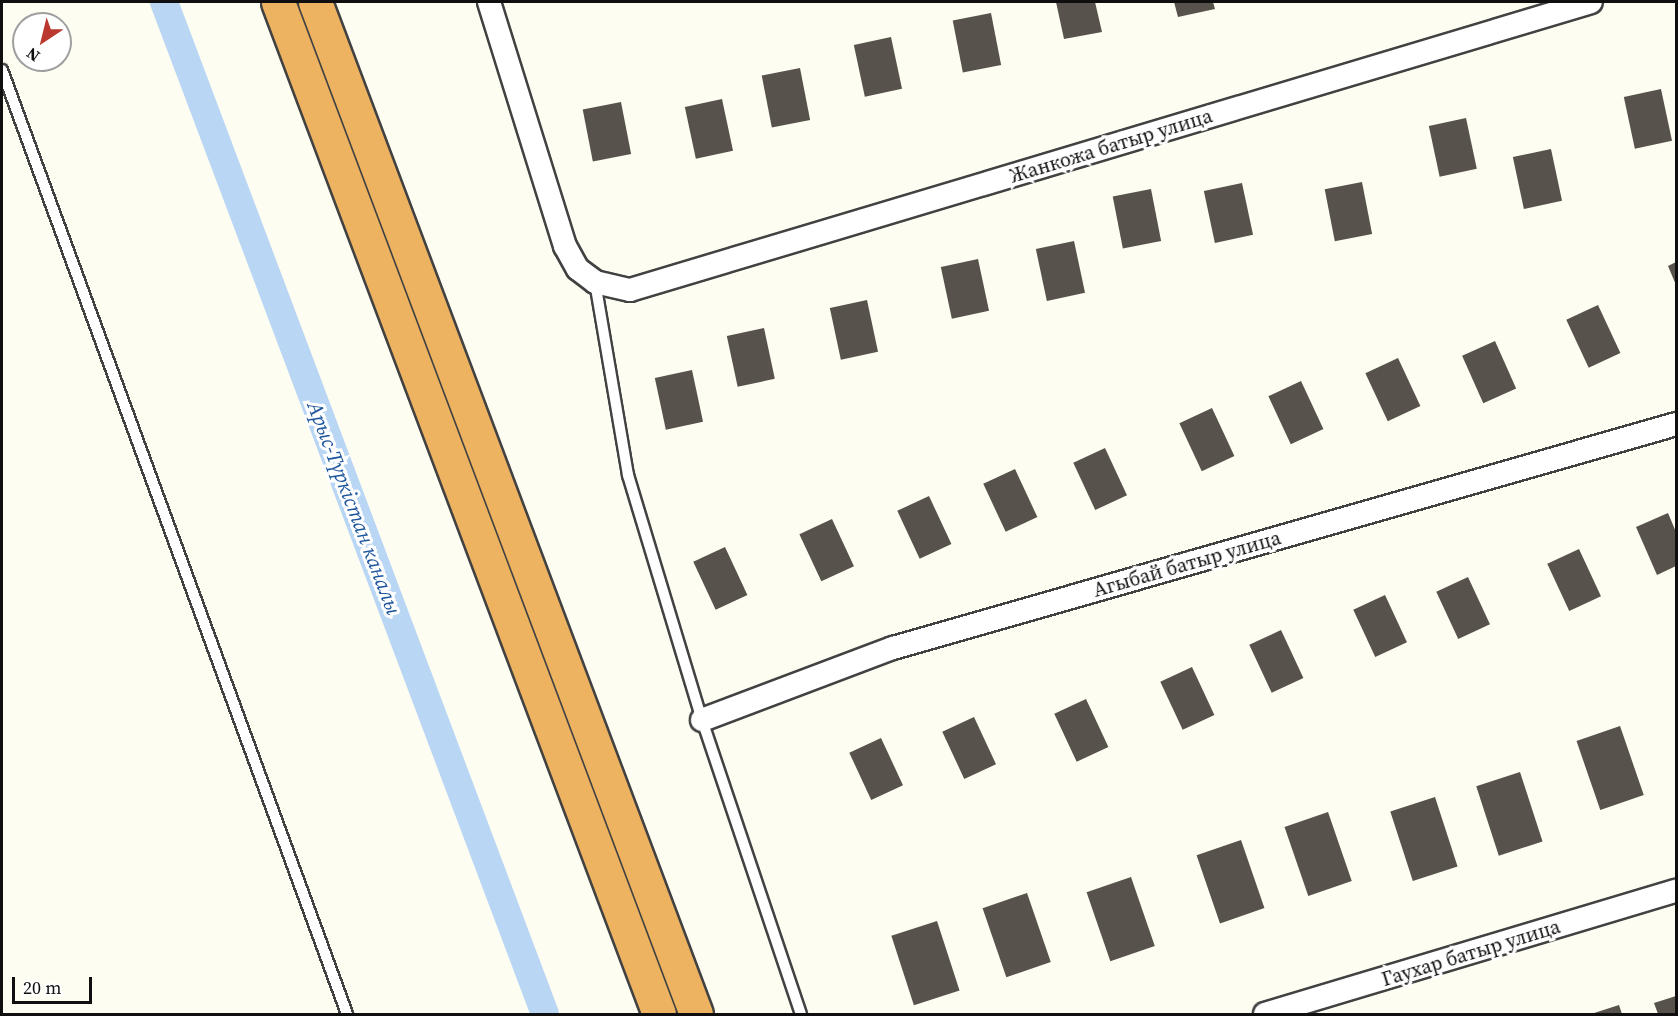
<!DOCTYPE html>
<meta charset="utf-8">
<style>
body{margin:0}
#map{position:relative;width:1678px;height:1016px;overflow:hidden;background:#fefdf2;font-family:"Source Serif 4",serif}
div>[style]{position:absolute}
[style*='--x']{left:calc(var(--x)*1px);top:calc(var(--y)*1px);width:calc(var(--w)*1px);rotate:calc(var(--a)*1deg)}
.canal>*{height:28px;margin:-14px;padding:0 14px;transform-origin:14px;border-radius:14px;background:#b9d6f4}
.building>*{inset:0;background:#57524c;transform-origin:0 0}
.roads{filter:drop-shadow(2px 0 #424242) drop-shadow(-2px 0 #424242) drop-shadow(0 2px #424242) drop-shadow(0 -2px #424242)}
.lane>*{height:10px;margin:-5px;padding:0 5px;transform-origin:5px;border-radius:5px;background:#fff}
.street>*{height:22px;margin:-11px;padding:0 11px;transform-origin:11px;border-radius:11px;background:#fff}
.highway>*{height:33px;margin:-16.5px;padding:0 16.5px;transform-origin:16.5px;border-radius:16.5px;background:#edb361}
span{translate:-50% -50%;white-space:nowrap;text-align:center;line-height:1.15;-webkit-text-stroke:6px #fff;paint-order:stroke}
.street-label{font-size:20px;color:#0f0f0f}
.water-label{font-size:21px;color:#1d559c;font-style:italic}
.frame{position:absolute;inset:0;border:3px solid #0f0f0f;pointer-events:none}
.north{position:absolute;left:12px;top:12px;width:60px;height:60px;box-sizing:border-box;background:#fff;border:2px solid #9f9f9f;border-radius:50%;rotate:215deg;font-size:16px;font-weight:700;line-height:24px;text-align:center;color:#0f0f0f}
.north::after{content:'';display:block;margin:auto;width:21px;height:27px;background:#ba382d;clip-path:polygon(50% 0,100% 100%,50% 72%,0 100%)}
.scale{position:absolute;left:12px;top:977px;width:80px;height:27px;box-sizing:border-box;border:3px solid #0f0f0f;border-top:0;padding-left:8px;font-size:18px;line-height:21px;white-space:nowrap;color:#0f0f0f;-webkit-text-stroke:4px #fff;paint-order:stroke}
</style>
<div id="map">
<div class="canal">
<div style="--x:164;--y:2;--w:1081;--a:69.37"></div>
</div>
<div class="building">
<div style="clip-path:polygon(1056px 2px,1095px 2px,1102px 32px,1064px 39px)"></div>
<div style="clip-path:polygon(1174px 2px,1213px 2px,1215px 9px,1178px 17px)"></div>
<div style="left:991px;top:13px;width:53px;height:39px;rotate:79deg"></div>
<div style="left:891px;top:37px;width:53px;height:38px;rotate:78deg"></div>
<div style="left:800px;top:68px;width:53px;height:39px;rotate:79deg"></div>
<div style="left:1661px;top:89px;width:53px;height:38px;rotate:78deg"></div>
<div style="left:722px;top:99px;width:53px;height:38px;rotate:78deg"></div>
<div style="left:621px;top:102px;width:53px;height:39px;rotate:79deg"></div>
<div style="left:1466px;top:118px;width:52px;height:38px;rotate:78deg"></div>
<div style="left:1551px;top:149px;width:53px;height:39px;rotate:78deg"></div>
<div style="left:1362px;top:182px;width:53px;height:38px;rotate:79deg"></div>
<div style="left:1242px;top:183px;width:53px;height:39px;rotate:78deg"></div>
<div style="left:1151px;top:189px;width:53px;height:39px;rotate:79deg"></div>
<div style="left:1074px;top:241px;width:53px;height:39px;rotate:78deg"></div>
<div style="left:978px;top:259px;width:53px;height:38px;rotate:78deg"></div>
<div style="clip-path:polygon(1676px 262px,1676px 285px,1668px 266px)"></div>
<div style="left:867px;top:300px;width:53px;height:38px;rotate:78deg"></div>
<div style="left:1598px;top:305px;width:53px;height:35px;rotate:65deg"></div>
<div style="left:764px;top:328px;width:52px;height:38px;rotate:78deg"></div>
<div style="left:1495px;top:341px;width:52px;height:36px;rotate:66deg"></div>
<div style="left:1398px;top:358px;width:53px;height:36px;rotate:65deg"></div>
<div style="left:692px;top:370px;width:53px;height:38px;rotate:78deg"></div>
<div style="left:1301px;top:381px;width:53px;height:36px;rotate:65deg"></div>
<div style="left:1212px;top:408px;width:53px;height:36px;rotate:65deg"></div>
<div style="left:1105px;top:448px;width:52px;height:35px;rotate:65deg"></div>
<div style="left:1015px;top:469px;width:53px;height:35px;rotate:65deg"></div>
<div style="left:929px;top:496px;width:53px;height:35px;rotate:65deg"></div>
<div style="clip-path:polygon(1668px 513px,1676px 532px,1676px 566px,1657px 575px,1636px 527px)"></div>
<div style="left:832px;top:519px;width:52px;height:36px;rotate:65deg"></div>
<div style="left:725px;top:547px;width:53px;height:35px;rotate:65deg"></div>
<div style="left:1579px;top:549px;width:52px;height:35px;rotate:65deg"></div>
<div style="left:1468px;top:577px;width:52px;height:35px;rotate:65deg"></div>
<div style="left:1385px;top:595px;width:52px;height:35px;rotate:65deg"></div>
<div style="left:1281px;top:630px;width:53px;height:35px;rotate:65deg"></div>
<div style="left:1192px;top:667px;width:53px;height:35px;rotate:65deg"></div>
<div style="left:1086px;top:699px;width:53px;height:35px;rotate:65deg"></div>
<div style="left:974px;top:717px;width:52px;height:35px;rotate:65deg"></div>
<div style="left:1620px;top:726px;width:73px;height:46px;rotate:71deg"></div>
<div style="left:881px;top:738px;width:52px;height:35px;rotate:65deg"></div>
<div style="left:1520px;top:772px;width:73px;height:46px;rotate:72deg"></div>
<div style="left:1435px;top:797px;width:73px;height:47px;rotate:72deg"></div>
<div style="left:1328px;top:812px;width:73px;height:46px;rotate:71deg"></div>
<div style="left:1241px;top:840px;width:72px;height:47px;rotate:71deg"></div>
<div style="left:1131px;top:877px;width:73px;height:47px;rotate:71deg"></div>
<div style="left:1027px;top:893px;width:73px;height:47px;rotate:71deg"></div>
<div style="left:937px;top:921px;width:73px;height:48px;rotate:72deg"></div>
<div style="clip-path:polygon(1676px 996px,1676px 1014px,1658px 1014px,1654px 1003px)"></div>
<div style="clip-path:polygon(1619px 1005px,1622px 1014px,1591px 1014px)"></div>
</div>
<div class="roads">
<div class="lane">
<div style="--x:2;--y:70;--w:1005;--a:69.92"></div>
<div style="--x:595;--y:282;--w:196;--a:80.3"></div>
<div style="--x:628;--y:475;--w:256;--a:73.2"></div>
<div style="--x:702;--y:720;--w:310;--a:71.4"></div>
</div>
<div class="street">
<div style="--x:489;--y:2;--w:256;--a:72.7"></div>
<div style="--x:565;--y:246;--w:26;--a:61"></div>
<div style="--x:578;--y:269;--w:21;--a:37"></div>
<div style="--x:595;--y:282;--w:36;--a:13"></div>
<div style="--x:630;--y:290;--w:1003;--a:-16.68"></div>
<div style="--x:702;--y:720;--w:204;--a:-20.7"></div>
<div style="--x:893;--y:648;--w:814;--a:-15.96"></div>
<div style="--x:1265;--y:1014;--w:429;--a:-16.7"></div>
</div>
<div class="highway">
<div style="--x:278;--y:2;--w:1081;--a:69.37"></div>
<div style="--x:315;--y:2;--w:1081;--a:69.37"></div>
</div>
</div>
<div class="street-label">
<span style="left:1111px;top:146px;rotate:-17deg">Жанкожа батыр улица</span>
<span style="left:1187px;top:564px;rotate:-16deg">Агыбай батыр улица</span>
<span style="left:1471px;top:953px;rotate:-17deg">Гаухар батыр улица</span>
</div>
<div class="water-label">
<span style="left:354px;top:508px;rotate:69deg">Арыс-Түркістан каналы</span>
</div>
<div class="frame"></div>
<div class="north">N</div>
<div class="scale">20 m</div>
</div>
